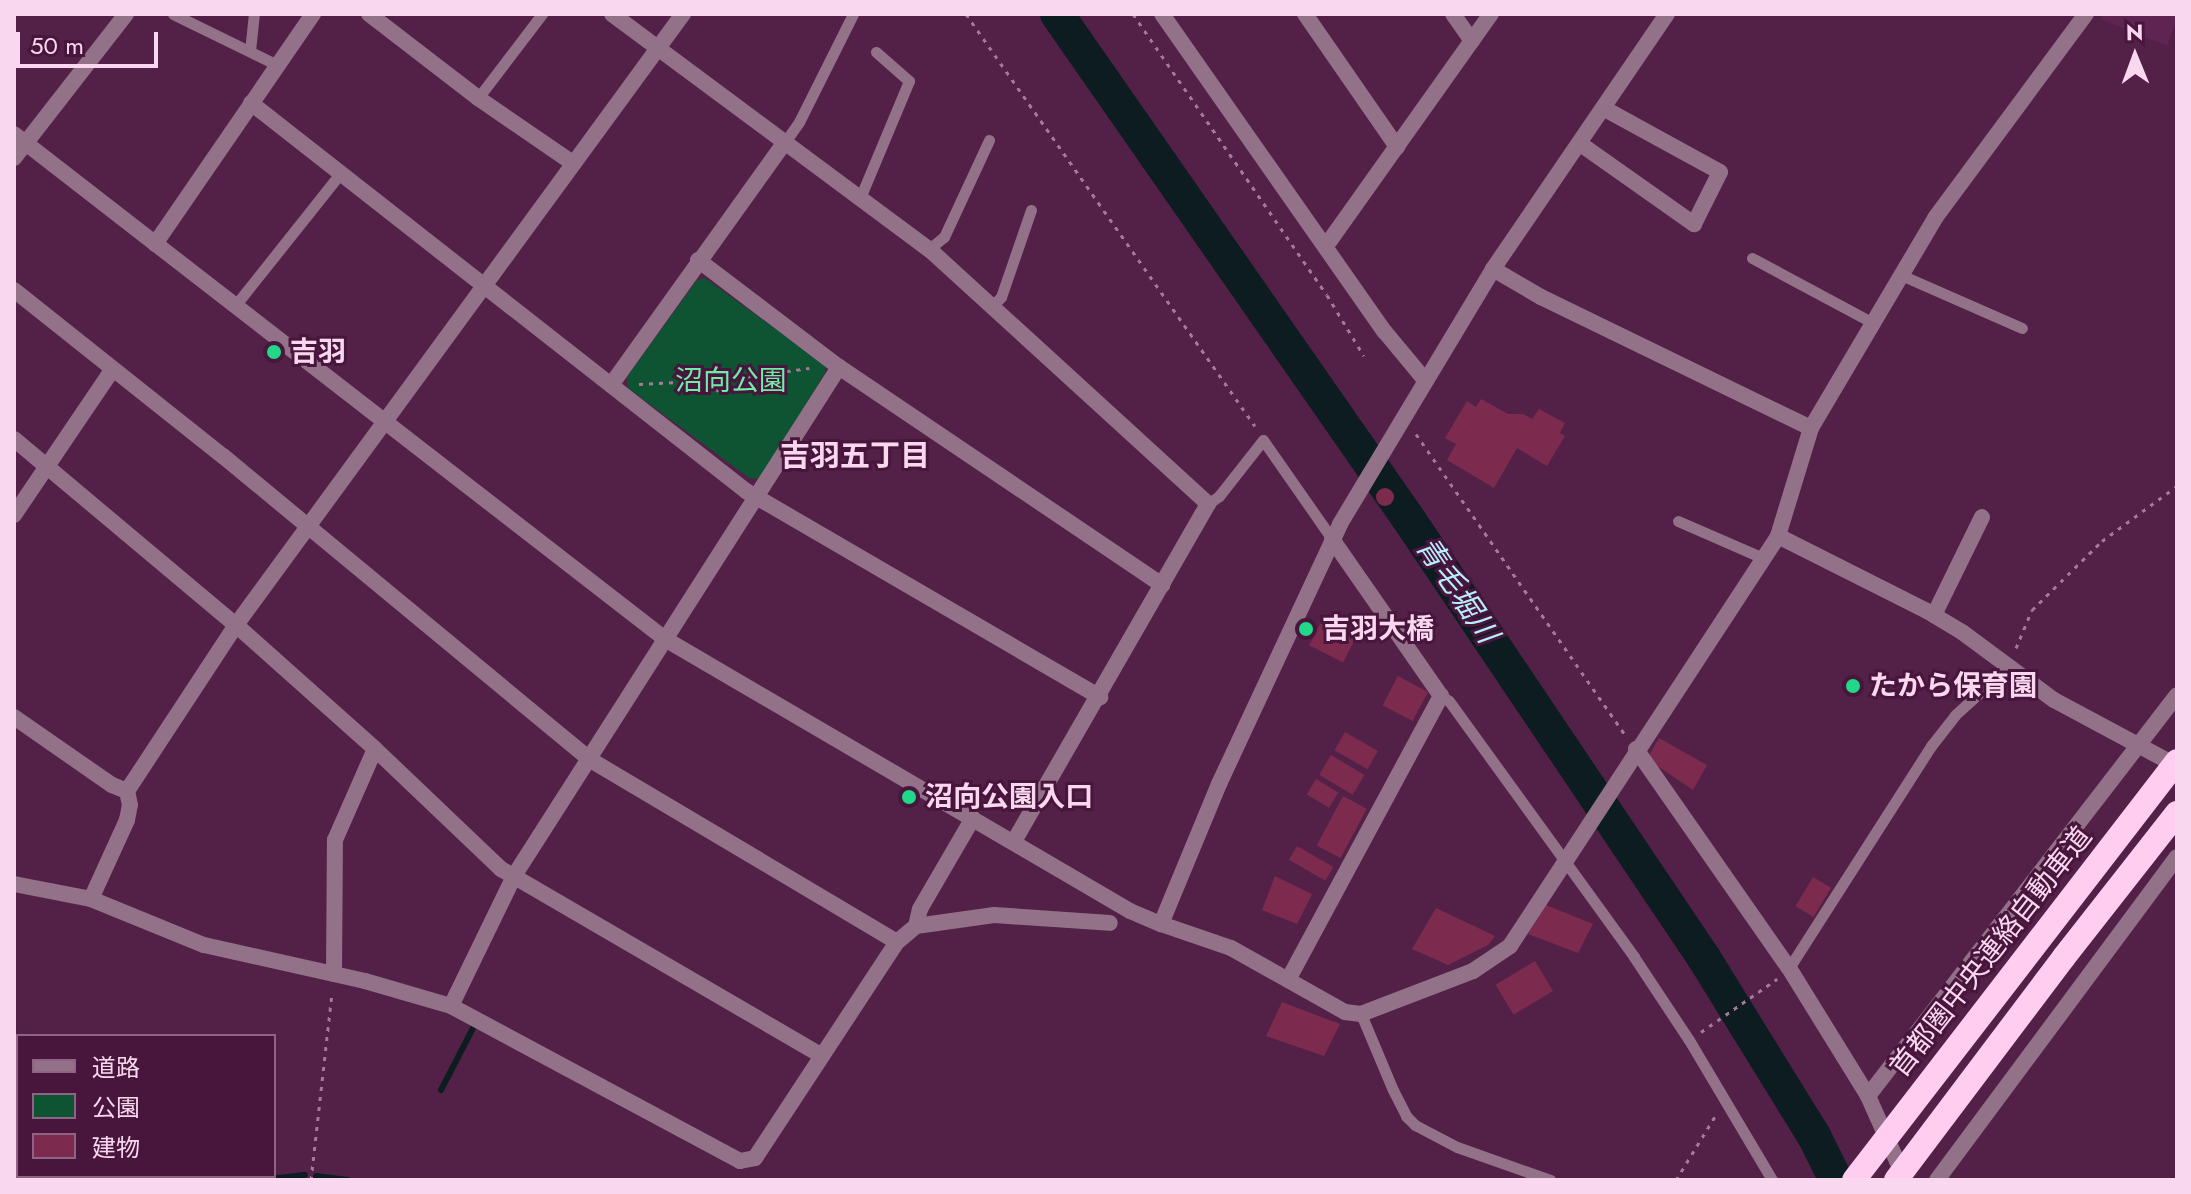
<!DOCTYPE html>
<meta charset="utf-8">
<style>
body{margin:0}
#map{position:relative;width:2191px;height:1194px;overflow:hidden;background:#532048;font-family:Jost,"Noto Sans JP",sans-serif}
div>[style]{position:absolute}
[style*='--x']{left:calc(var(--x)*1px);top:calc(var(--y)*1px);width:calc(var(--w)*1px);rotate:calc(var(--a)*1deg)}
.built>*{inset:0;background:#5f2452}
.green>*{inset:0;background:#0e5332}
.stream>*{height:6px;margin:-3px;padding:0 3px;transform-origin:3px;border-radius:3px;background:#0c1c20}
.river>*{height:34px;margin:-17px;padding:0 17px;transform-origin:17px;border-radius:17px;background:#0c1c20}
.building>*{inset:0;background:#7c2b4e;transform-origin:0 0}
.round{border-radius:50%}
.path>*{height:3px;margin-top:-1.5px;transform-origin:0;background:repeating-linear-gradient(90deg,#a47999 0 4px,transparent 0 10px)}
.service>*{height:11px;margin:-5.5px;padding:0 5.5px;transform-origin:5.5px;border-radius:5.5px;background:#927189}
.minor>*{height:16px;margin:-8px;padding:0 8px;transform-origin:8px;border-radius:8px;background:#927189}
.tertiary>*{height:16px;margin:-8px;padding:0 8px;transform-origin:8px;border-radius:8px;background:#927189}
.motorway-bridge>*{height:24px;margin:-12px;padding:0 12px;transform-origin:12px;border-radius:12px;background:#fecdf0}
.dots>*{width:22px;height:22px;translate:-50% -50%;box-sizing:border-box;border:4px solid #48153d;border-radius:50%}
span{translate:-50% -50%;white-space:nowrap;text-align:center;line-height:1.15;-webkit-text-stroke:6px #48153d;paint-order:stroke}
.poi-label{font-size:28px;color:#f9d8ef;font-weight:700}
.left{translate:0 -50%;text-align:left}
.park-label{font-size:28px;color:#70eca7}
.street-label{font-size:28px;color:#f9d8ef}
.neighbourhood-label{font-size:30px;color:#f9d8ef;font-weight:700}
.water-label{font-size:30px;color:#b7eefd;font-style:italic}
.frame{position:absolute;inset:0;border:16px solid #f9d8ef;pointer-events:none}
.legend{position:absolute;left:16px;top:1034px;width:260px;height:144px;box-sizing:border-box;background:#48153d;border:2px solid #8f6384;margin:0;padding:10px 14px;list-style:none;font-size:24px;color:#f9d8ef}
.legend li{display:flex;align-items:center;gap:16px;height:40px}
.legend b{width:40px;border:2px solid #8f6384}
.north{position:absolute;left:2095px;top:16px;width:80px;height:80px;-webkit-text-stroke:6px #48153d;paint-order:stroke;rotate:359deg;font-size:22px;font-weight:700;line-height:32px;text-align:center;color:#f9d8ef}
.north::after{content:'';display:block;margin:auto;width:28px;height:36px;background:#f9d8ef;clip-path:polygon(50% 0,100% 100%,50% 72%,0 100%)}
.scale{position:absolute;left:16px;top:32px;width:142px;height:36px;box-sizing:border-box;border:4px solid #f9d8ef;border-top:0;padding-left:10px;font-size:24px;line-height:28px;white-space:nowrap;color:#f9d8ef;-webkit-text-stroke:6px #48153d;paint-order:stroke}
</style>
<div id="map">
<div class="built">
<div style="clip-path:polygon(2103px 14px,2177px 14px,2177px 19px,2167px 46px,2100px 19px)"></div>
</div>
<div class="green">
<div style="clip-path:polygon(705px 278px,825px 365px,825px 373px,761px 479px,749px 478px,628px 388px,627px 377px,697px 280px)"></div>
</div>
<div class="stream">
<div style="--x:441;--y:1090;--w:70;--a:-62.7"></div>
<div style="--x:14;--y:1148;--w:4;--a:14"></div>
<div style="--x:153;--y:1176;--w:10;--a:24"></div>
<div style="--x:316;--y:1176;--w:32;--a:7"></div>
<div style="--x:261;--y:1180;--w:44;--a:-6.5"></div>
</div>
<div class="river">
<div style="--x:1057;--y:14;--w:618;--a:55.15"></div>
<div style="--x:1410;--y:521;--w:527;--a:56.07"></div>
<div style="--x:1704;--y:958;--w:211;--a:58.3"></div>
<div style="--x:1815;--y:1138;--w:47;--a:63.4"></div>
</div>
<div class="building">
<div style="clip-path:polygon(1481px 399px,1508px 414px,1523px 414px,1532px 419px,1539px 409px,1565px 423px,1560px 433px,1565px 436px,1547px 466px,1517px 448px,1494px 488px,1447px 460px,1456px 444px,1445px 438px,1467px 401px,1476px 407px)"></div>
<div class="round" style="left:1376px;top:488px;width:18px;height:18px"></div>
<div style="left:1321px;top:622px;width:38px;height:26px;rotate:27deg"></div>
<div style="left:1398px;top:676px;width:34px;height:33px;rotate:28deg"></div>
<div style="left:1345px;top:732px;width:38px;height:21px;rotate:30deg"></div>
<div style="clip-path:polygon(1659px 738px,1707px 765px,1693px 790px,1647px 759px)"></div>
<div style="left:1331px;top:755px;width:39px;height:23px;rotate:31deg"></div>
<div style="left:1316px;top:779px;width:26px;height:18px;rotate:31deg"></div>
<div style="left:1343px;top:796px;width:27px;height:56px;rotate:28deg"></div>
<div style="left:1297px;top:846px;width:42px;height:16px;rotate:30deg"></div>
<div style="clip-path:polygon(1275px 876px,1312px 894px,1297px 924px,1262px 910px)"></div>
<div style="left:1813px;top:877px;width:21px;height:34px;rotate:31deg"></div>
<div style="clip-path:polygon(1546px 905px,1593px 924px,1578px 953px,1528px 934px)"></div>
<div style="clip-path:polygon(1436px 908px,1495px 936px,1488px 945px,1448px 965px,1412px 949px)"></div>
<div style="left:1535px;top:961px;width:35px;height:46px;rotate:59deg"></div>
<div style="clip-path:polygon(1282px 1002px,1340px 1024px,1324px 1056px,1266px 1036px)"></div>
</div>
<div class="path">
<div style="--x:966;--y:14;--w:503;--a:54.95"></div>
<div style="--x:1133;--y:14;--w:341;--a:55.4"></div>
<div style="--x:1327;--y:295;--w:71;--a:58.8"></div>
<div style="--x:697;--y:381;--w:24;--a:-33"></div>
<div style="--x:717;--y:368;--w:21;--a:25"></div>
<div style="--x:639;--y:384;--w:58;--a:-3"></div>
<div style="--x:697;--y:381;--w:24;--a:24"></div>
<div style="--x:719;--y:391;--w:22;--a:-36"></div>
<div style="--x:737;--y:378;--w:73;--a:-7.9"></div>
<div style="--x:1416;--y:434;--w:368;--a:55.2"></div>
<div style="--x:2016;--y:648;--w:41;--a:-67.2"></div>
<div style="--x:2032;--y:610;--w:98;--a:-44.6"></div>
<div style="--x:2102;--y:541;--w:93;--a:-36.3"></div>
<div style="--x:1701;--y:1032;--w:93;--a:-34.9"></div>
<div style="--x:311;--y:1180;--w:188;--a:-83.6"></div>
<div style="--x:1676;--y:1180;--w:79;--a:-58.5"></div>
</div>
<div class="service">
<div style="--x:173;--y:14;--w:116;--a:26.1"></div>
<div style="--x:250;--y:51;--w:37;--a:-84"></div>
<div style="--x:478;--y:98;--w:106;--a:-52.7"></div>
<div style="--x:785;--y:142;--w:24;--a:-55"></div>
<div style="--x:799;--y:122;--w:121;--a:-63.4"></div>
<div style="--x:860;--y:198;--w:127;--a:-67.3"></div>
<div style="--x:909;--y:81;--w:44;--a:-138.7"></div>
<div style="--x:929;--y:249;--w:19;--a:-39"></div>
<div style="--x:944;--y:237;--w:107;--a:-65.1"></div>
<div style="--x:1752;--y:258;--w:137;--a:28.2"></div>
<div style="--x:1901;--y:275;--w:132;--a:23.7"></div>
<div style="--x:234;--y:307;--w:169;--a:-51.5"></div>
<div style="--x:991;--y:307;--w:14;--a:-45"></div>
<div style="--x:1001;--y:297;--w:92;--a:-71"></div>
<div style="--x:1208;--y:504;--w:14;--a:-36"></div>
<div style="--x:1219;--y:496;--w:71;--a:-51.8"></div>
<div style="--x:1263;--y:440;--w:121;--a:55.1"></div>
<div style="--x:1678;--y:521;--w:93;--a:23.5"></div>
<div style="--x:1441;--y:696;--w:9;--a:32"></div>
<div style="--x:1449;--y:701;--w:316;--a:54.1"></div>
<div style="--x:1634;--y:957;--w:100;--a:56.5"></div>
<div style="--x:1689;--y:1040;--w:163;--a:59.3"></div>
<div style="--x:1789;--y:968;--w:264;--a:-57.4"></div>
<div style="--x:1931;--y:746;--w:39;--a:-52"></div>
<div style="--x:1955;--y:715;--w:72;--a:-42.2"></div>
<div style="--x:1361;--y:1014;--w:82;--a:67.2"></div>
<div style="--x:1393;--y:1090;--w:29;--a:63"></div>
<div style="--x:1406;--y:1116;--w:13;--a:45"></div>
<div style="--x:1415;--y:1125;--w:47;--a:27.6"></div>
<div style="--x:1457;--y:1147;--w:99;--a:19.5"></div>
</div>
<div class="minor">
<div style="--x:369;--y:14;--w:138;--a:37.6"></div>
<div style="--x:478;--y:98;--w:116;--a:34.5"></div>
<div style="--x:612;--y:14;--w:395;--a:36.6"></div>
<div style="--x:929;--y:249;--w:378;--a:42.4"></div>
<div style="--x:1208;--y:504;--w:390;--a:119.9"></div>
<div style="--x:1305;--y:14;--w:162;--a:55.3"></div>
<div style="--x:1453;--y:14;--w:33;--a:55"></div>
<div style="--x:251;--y:103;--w:629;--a:38.09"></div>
<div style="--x:746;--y:491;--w:410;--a:30.2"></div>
<div style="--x:1579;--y:143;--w:141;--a:35.2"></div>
<div style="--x:1694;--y:224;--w:58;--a:-63.4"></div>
<div style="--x:1720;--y:172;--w:133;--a:-151.3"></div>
<div style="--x:14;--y:158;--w:182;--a:-52.1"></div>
<div style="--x:155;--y:244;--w:279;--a:-55.5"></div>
<div style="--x:1326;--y:246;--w:285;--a:-54.6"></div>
<div style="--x:698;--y:260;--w:177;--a:37.2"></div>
<div style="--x:839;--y:367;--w:390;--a:34"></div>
<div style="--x:1493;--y:269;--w:56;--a:30.3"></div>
<div style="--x:1541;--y:297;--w:300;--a:25.9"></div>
<div style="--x:14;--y:290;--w:267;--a:38.5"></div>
<div style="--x:223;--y:456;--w:475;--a:39.6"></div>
<div style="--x:589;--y:759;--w:358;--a:30.7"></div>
<div style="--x:611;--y:385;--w:299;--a:-54.4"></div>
<div style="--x:14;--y:439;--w:290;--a:40"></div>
<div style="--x:236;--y:625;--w:186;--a:41.7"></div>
<div style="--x:375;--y:749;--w:174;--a:43.6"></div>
<div style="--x:501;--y:869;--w:370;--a:30.2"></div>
<div style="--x:14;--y:515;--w:176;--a:-55.9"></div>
<div style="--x:1778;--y:536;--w:167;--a:26.7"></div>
<div style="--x:1927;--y:611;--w:41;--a:31"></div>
<div style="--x:1962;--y:632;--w:114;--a:36.5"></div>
<div style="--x:2054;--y:700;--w:140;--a:28.2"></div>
<div style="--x:1934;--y:615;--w:109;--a:-63.9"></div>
<div style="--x:14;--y:717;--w:119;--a:34.8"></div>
<div style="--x:112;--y:785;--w:16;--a:22"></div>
<div style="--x:1636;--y:749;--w:267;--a:55.1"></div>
<div style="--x:1789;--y:968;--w:150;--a:58.3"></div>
<div style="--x:1868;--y:1096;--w:89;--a:66"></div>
<div style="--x:127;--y:791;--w:199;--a:-56.7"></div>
<div style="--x:236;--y:625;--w:757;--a:-53.81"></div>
<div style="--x:14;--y:884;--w:78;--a:11"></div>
<div style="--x:91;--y:899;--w:122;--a:22.2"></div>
<div style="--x:204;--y:945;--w:165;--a:12.6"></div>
<div style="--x:365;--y:981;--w:90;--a:16.2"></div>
<div style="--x:451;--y:1006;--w:328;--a:28.2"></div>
<div style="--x:740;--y:1161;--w:15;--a:-11"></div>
<div style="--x:755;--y:1158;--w:258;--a:-56.7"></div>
<div style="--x:897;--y:942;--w:25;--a:-40"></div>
<div style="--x:916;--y:926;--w:79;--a:-8"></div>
<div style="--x:994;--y:915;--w:116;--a:3.9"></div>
<div style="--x:91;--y:899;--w:87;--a:-65.5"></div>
<div style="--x:127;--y:820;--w:15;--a:-79"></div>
<div style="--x:130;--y:805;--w:14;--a:-102"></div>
<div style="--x:1161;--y:924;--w:74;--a:18.9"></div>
<div style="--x:1231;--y:948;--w:131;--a:29.3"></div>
<div style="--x:1345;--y:1012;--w:16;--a:7"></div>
<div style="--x:1361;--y:1014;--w:120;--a:-21"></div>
<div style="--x:1473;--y:971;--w:45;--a:-34"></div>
<div style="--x:1510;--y:946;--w:490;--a:-56.8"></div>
<div style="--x:1778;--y:536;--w:113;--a:-73"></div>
<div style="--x:1811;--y:428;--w:244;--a:-59.4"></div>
<div style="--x:1935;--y:218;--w:254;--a:-53.5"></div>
<div style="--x:916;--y:926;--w:17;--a:-77"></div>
<div style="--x:920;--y:909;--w:105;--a:-59.8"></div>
<div style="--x:334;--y:974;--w:134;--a:-89.6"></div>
<div style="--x:335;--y:840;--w:99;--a:-66.3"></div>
<div style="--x:1288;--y:980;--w:323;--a:-61.7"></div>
<div style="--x:1441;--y:696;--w:191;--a:-124.8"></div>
<div style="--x:451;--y:1006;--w:144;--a:-64.1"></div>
<div style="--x:514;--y:876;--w:604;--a:-57.44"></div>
<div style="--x:1868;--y:1096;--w:506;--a:-52.38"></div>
<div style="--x:1937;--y:1180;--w:402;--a:-53.4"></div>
</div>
<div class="tertiary">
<div style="--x:1162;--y:14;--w:388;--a:55"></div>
<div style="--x:1385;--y:332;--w:61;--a:50.3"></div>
<div style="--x:14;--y:134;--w:824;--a:37.8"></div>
<div style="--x:665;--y:639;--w:539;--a:30.33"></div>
<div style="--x:1130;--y:911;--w:34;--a:23"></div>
<div style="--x:1161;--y:924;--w:152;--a:-67.5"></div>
<div style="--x:1219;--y:784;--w:287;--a:-65"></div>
<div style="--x:1340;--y:524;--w:297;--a:-59"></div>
<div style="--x:1493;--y:269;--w:309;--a:-55.7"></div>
</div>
<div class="motorway-bridge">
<div style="--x:1854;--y:1180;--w:529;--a:-52.37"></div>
<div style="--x:1896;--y:1180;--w:279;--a:-53"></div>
<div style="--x:2064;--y:957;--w:183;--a:-51.9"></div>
</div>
<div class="dots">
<div style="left:274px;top:352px;background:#20d887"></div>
<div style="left:1306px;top:629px;background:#20d887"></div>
<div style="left:1853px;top:686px;background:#20d887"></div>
<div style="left:909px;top:797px;background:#20d887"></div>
</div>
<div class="poi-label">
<span class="left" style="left:290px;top:352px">吉羽</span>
<span class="left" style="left:1322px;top:629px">吉羽大橋</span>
<span class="left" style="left:1869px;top:686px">たから保育園</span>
<span class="left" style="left:925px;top:797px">沼向公園入口</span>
</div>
<div class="park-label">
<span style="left:731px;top:381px">沼向公園</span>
</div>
<div class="street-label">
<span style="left:1991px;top:952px;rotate:-52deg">首都圏中央連絡自動車道</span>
</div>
<div class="neighbourhood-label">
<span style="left:855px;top:456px">吉羽五丁目</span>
</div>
<div class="water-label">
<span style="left:1457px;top:590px;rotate:56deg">青毛堀川</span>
</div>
<div class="frame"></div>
<ul class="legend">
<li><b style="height:10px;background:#927189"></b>道路</li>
<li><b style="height:22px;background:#0e5332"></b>公園</li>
<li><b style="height:22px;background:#7c2b4e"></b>建物</li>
</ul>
<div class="north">N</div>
<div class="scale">50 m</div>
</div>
